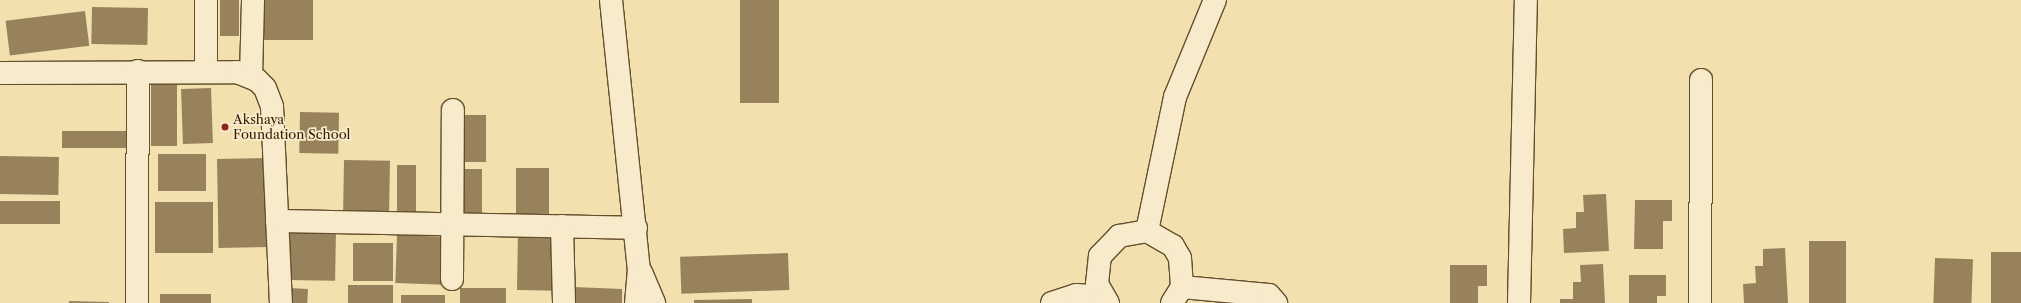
<!DOCTYPE html>
<style>
body{margin:0}
#map{position:relative;width:2021px;height:303px;overflow:hidden;background:#f2e0af;font-family:"Libre Caslon Text",serif}
div>[style]{position:absolute}
[style*='--x']{left:calc(var(--x)*1px);top:calc(var(--y)*1px);width:calc(var(--w)*1px);rotate:calc(var(--a)*1deg)}
.building>*{inset:0;background:#98825b;transform-origin:0 0}
.roads{filter:drop-shadow(1px 0 #654e2c) drop-shadow(-1px 0 #654e2c) drop-shadow(0 1px #654e2c) drop-shadow(0 -1px #654e2c)}
.street>*{height:22px;margin:-11px;padding:0 11px;transform-origin:11px;border-radius:11px;background:#f7ebcb}
.dots>*{width:11px;height:11px;translate:-50% -50%;box-sizing:border-box;border:2px solid #f7ebcb;border-radius:50%}
span{translate:-50% -50%;white-space:nowrap;text-align:center;line-height:1.15;-webkit-text-stroke:3.5px #f7ebcb;paint-order:stroke}
.poi-label{font-size:13px;color:#361d00}
.left{translate:0 -50%;text-align:left}
</style>
<div id="map">
<div class="building">
<div style="left:220px;top:0;width:19px;height:36px"></div>
<div style="left:259px;top:0;width:54px;height:40px"></div>
<div style="left:740px;top:0;width:39px;height:103px"></div>
<div style="left:92px;top:7px;width:56px;height:37px;rotate:1deg"></div>
<div style="left:85px;top:11px;width:35px;height:80px;rotate:83deg"></div>
<div style="left:151px;top:73px;width:26px;height:73px"></div>
<div style="left:211px;top:88px;width:55px;height:30px;rotate:88deg"></div>
<div style="left:300px;top:112px;width:39px;height:41px;rotate:1deg"></div>
<div style="left:457px;top:115px;width:29px;height:47px"></div>
<div style="left:136px;top:131px;width:17px;height:74px;rotate:90deg"></div>
<div style="left:158px;top:154px;width:48px;height:37px"></div>
<div style="left:0;top:156px;width:59px;height:38px;rotate:1deg"></div>
<div style="left:268px;top:158px;width:89px;height:51px;rotate:89deg"></div>
<div style="left:344px;top:160px;width:46px;height:57px;rotate:1deg"></div>
<div style="left:416px;top:165px;width:51px;height:19px;rotate:90deg"></div>
<div style="left:549px;top:168px;width:47px;height:33px;rotate:90deg"></div>
<div style="left:455px;top:169px;width:27px;height:44px"></div>
<div style="clip-path:polygon(1606px 194px,1609px 251px,1564px 253px,1563px 229px,1576px 228px,1576px 212px,1584px 212px,1583px 195px)"></div>
<div style="clip-path:polygon(1635px 200px,1672px 200px,1672px 221px,1663px 221px,1663px 249px,1634px 249px)"></div>
<div style="left:0;top:201px;width:60px;height:23px"></div>
<div style="left:155px;top:202px;width:58px;height:51px"></div>
<div style="left:288px;top:229px;width:48px;height:51px;rotate:1deg"></div>
<div style="left:518px;top:232px;width:40px;height:58px;rotate:1deg"></div>
<div style="left:397px;top:235px;width:49px;height:48px;rotate:2deg"></div>
<div style="left:1809px;top:241px;width:37px;height:62px"></div>
<div style="left:353px;top:243px;width:40px;height:38px"></div>
<div style="clip-path:polygon(1785px 248px,1788px 303px,1744px 303px,1743px 284px,1756px 283px,1755px 266px,1763px 266px,1763px 249px)"></div>
<div style="left:1991px;top:252px;width:30px;height:51px"></div>
<div style="left:788px;top:253px;width:37px;height:108px;rotate:88deg"></div>
<div style="left:1935px;top:258px;width:38px;height:45px;rotate:2deg"></div>
<div style="clip-path:polygon(1603px 264px,1605px 303px,1560px 303px,1560px 299px,1573px 299px,1573px 282px,1581px 282px,1580px 265px)"></div>
<div style="clip-path:polygon(1450px 265px,1487px 265px,1487px 286px,1478px 286px,1478px 303px,1450px 303px)"></div>
<div style="clip-path:polygon(1629px 275px,1666px 275px,1666px 296px,1657px 296px,1657px 303px,1629px 303px)"></div>
<div style="left:348px;top:285px;width:45px;height:18px"></div>
<div style="clip-path:polygon(574px 287px,622px 289px,622px 303px,573px 303px)"></div>
<div style="left:290px;top:288px;width:18px;height:15px;rotate:3deg"></div>
<div style="left:460px;top:288px;width:46px;height:15px"></div>
<div style="left:160px;top:294px;width:51px;height:9px"></div>
<div style="left:401px;top:295px;width:44px;height:8px"></div>
<div style="clip-path:polygon(752px 299px,752px 303px,694px 303px,694px 300px)"></div>
<div style="clip-path:polygon(69px 301px,109px 302px,109px 303px,69px 303px)"></div>
</div>
<div class="roads">
<div class="street">
<div style="--x:611;--y:0;--w:270;--a:84.1"></div>
<div style="--x:639;--y:269;--w:34;--a:95"></div>
<div style="--x:206;--y:72;--w:72;--a:-90"></div>
<div style="--x:0;--y:73;--w:237;--a:-0.2"></div>
<div style="--x:237;--y:72;--w:22;--a:22"></div>
<div style="--x:257;--y:80;--w:11;--a:45"></div>
<div style="--x:265;--y:88;--w:19;--a:69"></div>
<div style="--x:272;--y:106;--w:197;--a:87.4"></div>
<div style="--x:251;--y:77;--w:77;--a:-88.5"></div>
<div style="--x:277;--y:221;--w:359;--a:1.1"></div>
<div style="--x:562;--y:226;--w:77;--a:88.5"></div>
<div style="--x:1147;--y:231;--w:137;--a:-78.2"></div>
<div style="--x:1175;--y:97;--w:105;--a:-67.6"></div>
<div style="--x:641;--y:272;--w:34;--a:67"></div>
<div style="--x:452;--y:279;--w:169;--a:-89.7"></div>
<div style="--x:1182;--y:287;--w:87;--a:5.3"></div>
<div style="--x:1269;--y:295;--w:11;--a:49"></div>
<div style="--x:137;--y:303;--w:232;--a:-89.8"></div>
<div style="--x:1052;--y:303;--w:25;--a:-18"></div>
<div style="--x:1076;--y:295;--w:26;--a:4"></div>
<div style="--x:1108;--y:303;--w:22;--a:-120"></div>
<div style="--x:1097;--y:284;--w:28;--a:-84"></div>
<div style="--x:1100;--y:256;--w:28;--a:-46"></div>
<div style="--x:1119;--y:236;--w:28;--a:-10"></div>
<div style="--x:1147;--y:231;--w:30;--a:30"></div>
<div style="--x:1173;--y:246;--w:14;--a:60"></div>
<div style="--x:1180;--y:258;--w:29;--a:86"></div>
<div style="--x:1182;--y:287;--w:19;--a:122"></div>
<div style="--x:1519;--y:303;--w:303;--a:-88.7"></div>
<div style="--x:1700;--y:303;--w:223;--a:-89.7"></div>
</div>
</div>
<div class="dots">
<div style="left:225px;top:127px;background:#8f2418"></div>
</div>
<div class="poi-label">
<span class="left" style="left:233px;top:127px">Akshaya<br>Foundation School</span>
</div>
</div>
